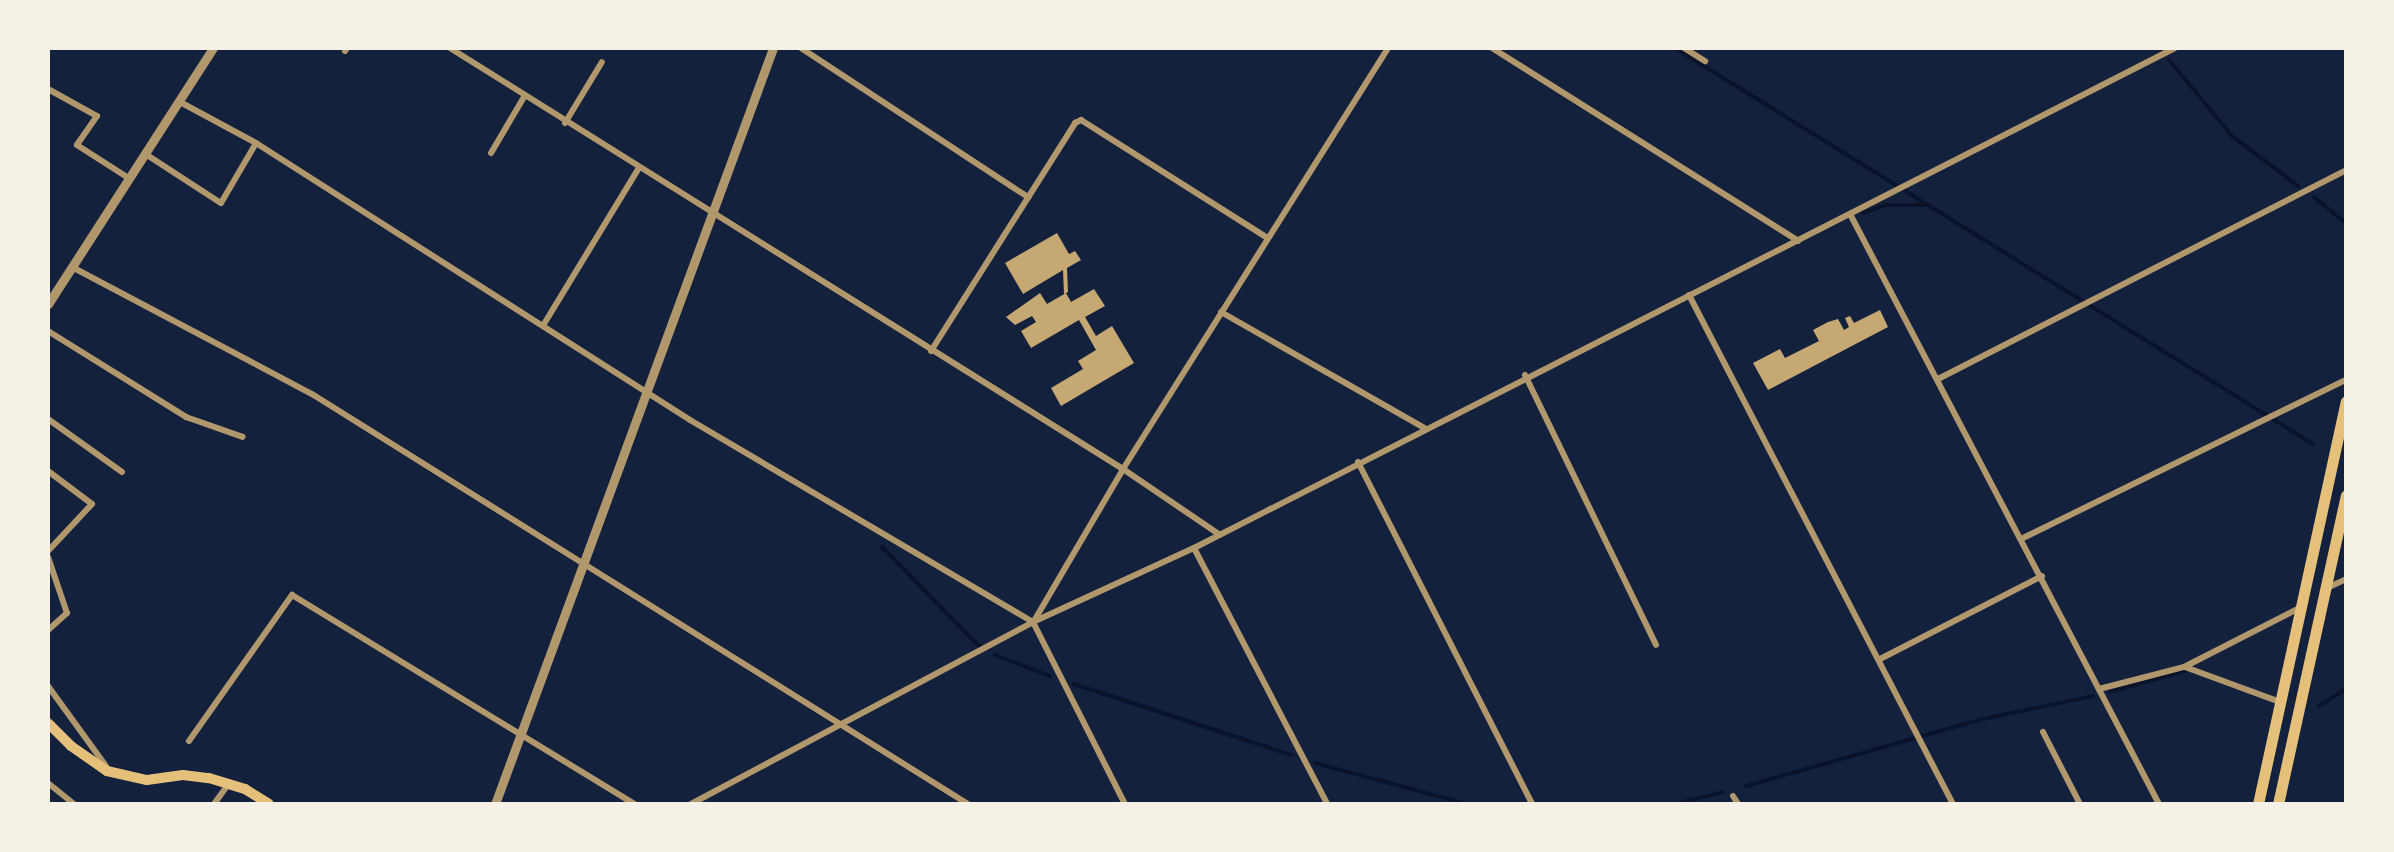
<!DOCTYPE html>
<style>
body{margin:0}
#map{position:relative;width:2394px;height:852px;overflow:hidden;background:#14213d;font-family:"Nunito Sans",sans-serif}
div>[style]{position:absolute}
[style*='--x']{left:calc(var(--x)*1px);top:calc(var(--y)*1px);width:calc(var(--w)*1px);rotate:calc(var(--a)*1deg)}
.stream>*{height:4px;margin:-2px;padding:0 2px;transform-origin:2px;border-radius:2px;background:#0b132b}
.building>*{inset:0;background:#c6a872}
.minor>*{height:6px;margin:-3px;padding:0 3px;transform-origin:3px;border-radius:3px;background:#b1986c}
.tertiary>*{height:9px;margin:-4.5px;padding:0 4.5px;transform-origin:4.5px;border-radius:4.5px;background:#b1986c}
.primary>*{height:10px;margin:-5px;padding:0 5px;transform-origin:5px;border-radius:5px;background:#e5c07b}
.trunk>*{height:11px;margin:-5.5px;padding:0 5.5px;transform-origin:5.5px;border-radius:5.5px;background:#e5c07b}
span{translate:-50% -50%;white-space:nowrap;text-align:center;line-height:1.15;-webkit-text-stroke:9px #f6f1e7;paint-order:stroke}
.frame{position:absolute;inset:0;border:50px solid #f6f1e7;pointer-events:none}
</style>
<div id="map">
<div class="stream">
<div style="--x:1675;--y:48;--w:751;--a:31.83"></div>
<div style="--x:2169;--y:60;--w:99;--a:50.3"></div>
<div style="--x:2232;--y:136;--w:83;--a:37.1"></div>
<div style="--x:2314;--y:197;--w:41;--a:39.1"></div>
<div style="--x:1863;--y:213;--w:24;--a:-19"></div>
<div style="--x:1886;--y:205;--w:40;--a:0"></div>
<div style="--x:882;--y:547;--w:139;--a:45.6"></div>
<div style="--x:995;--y:655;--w:59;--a:20.9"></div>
<div style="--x:1074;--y:684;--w:228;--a:18.1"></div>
<div style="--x:2110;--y:692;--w:80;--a:-15.9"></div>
<div style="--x:2319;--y:706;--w:32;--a:-32"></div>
<div style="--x:1315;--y:763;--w:157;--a:15.1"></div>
<div style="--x:1746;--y:786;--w:246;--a:-15.8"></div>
<div style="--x:1983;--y:719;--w:112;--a:-11.8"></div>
<div style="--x:1675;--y:804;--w:49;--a:-14"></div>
</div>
<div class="building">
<div style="clip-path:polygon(1057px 233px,1069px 254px,1075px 251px,1081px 260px,1067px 268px,1068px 292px,1064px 294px,1063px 270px,1023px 294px,1005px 263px)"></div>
<div style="clip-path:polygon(1094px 289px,1105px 306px,1085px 317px,1096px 336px,1112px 326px,1134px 363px,1061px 406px,1051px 388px,1083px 369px,1078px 361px,1096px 350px,1079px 320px,1031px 348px,1021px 331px,1036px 322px,1032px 316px,1015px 325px,1006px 317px,1040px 293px,1047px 304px,1066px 293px,1071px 302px)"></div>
<div style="clip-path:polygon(1880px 310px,1888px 327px,1768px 390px,1753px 363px,1780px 349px,1785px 358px,1819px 341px,1813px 330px,1828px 322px,1838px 319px,1844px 330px,1849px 327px,1845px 318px,1850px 316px,1854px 323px)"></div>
</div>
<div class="minor">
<div style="--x:450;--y:48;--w:794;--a:32.03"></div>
<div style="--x:1123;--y:469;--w:117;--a:34.2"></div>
<div style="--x:801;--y:48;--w:272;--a:33.3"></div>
<div style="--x:1492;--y:48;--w:362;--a:32.2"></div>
<div style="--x:1684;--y:48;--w:25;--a:32"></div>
<div style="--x:345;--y:51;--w:4;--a:-56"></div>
<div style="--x:48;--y:89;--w:56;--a:28.9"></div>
<div style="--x:97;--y:116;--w:35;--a:125"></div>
<div style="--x:77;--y:145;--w:63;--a:32.7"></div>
<div style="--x:180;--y:102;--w:86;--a:28.3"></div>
<div style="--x:256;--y:143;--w:515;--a:32.55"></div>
<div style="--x:690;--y:420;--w:398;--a:30.5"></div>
<div style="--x:1033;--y:622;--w:204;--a:63.2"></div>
<div style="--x:565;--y:123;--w:71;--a:-58.8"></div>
<div style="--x:491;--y:153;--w:65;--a:-59.5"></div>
<div style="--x:147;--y:155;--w:88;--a:33"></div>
<div style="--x:221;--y:203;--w:69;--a:-59.7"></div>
<div style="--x:1850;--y:214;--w:666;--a:62.36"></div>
<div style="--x:72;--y:267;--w:272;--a:27.9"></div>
<div style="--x:312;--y:394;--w:774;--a:32.01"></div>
<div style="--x:1689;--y:295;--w:573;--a:62.59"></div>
<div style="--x:1221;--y:312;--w:234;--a:29.7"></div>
<div style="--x:544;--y:324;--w:183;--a:-58.7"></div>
<div style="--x:48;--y:331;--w:163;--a:31.9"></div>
<div style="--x:186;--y:417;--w:60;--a:19.3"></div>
<div style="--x:931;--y:351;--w:270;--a:-57.7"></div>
<div style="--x:1075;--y:123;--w:7;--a:-27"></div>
<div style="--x:1081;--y:120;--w:221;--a:32.3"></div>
<div style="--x:1525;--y:375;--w:300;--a:64.1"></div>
<div style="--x:1938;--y:379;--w:458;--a:-27.1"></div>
<div style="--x:48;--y:419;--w:91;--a:35.6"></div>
<div style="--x:1358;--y:462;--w:384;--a:63"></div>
<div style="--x:48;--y:471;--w:55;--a:36.9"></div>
<div style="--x:92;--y:504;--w:64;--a:133.1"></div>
<div style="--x:2023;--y:538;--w:360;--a:-26.1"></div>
<div style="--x:1194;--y:548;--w:288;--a:62.5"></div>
<div style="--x:48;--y:557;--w:59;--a:71.3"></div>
<div style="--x:67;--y:613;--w:25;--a:138"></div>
<div style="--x:2327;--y:588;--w:21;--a:-25"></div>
<div style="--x:1034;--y:621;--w:176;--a:-59.6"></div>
<div style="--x:1123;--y:469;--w:497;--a:-57.8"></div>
<div style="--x:1880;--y:659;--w:182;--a:-27.1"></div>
<div style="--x:2185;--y:667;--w:101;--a:20.2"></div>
<div style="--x:48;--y:686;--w:99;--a:54.1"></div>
<div style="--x:2099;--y:689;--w:88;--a:-14.5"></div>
<div style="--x:2184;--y:667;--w:131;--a:-27.1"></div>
<div style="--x:2043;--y:732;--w:81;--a:62.8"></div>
<div style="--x:189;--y:741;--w:179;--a:-54.8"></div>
<div style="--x:292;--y:595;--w:401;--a:31.4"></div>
<div style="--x:48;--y:783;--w:33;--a:39"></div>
<div style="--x:1733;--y:796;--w:9;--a:58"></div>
<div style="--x:214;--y:804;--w:24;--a:-54"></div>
<div style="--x:691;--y:804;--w:387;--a:-28"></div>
<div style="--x:1033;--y:622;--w:177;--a:-24.7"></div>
<div style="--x:1194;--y:548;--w:1101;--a:-27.01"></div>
</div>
<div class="tertiary">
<div style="--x:48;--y:304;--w:305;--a:-57.2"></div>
<div style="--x:495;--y:804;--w:805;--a:-69.81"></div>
</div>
<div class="primary">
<div style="--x:48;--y:723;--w:33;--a:45"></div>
<div style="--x:71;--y:746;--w:44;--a:34.8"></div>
<div style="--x:107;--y:771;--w:41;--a:12.7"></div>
<div style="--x:147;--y:780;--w:36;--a:-8"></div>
<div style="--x:183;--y:775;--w:26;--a:7"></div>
<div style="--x:209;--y:778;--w:38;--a:17"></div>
<div style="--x:245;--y:789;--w:28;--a:32"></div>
</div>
<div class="trunk">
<div style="--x:2258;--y:804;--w:412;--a:-77.7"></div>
<div style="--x:2278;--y:804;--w:316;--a:-77.6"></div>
</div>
<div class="frame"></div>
</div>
